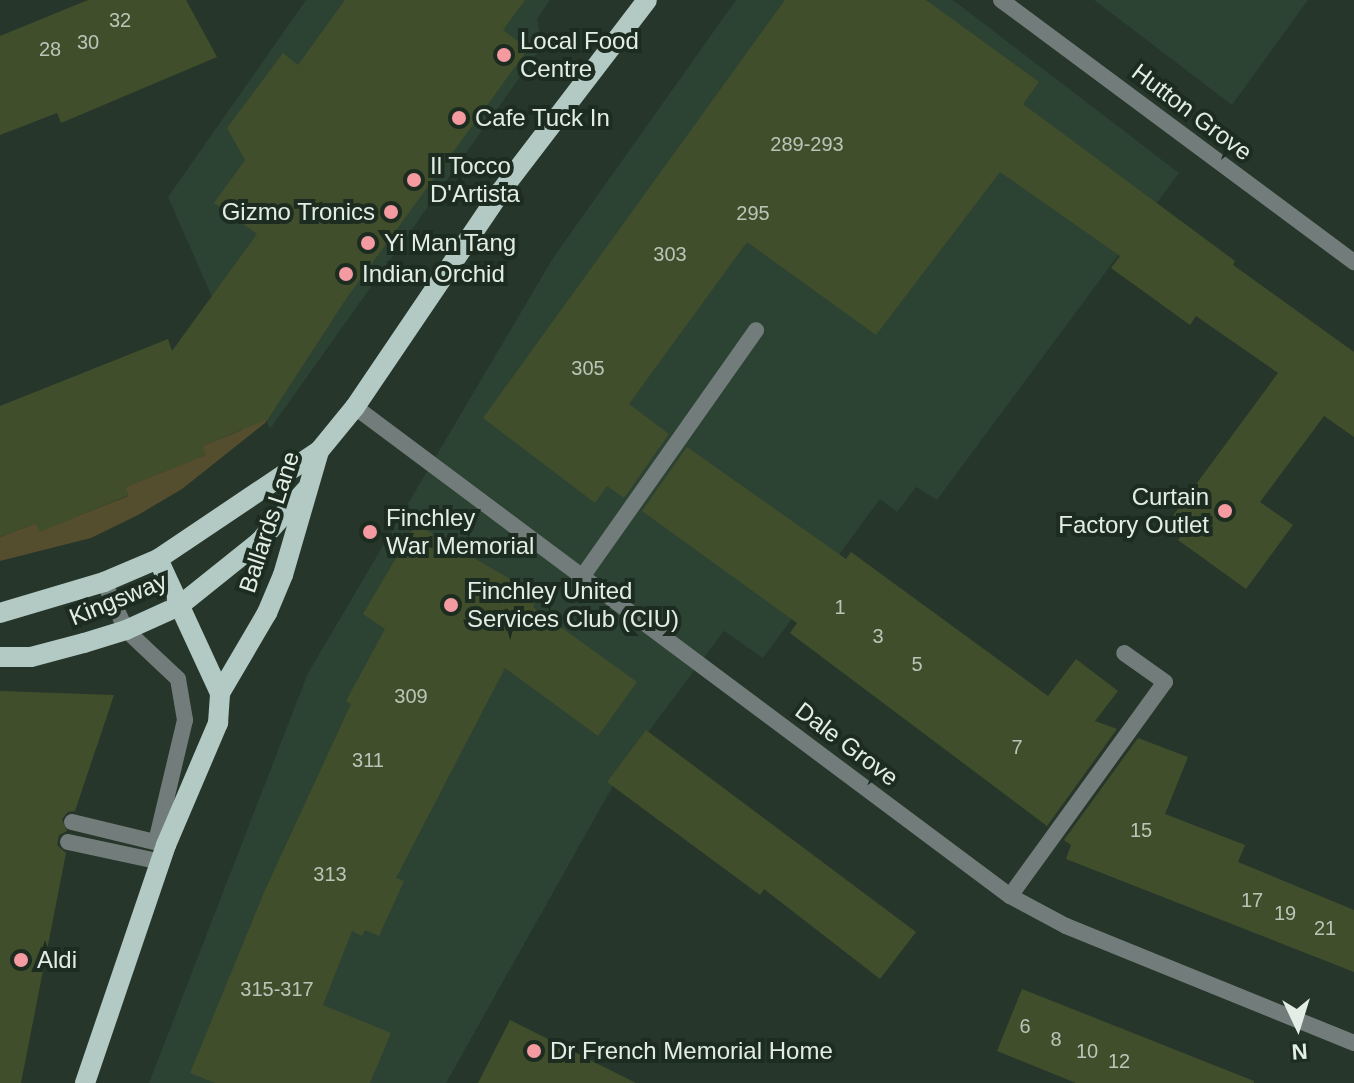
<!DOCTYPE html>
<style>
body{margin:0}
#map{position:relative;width:1354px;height:1083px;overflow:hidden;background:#26362a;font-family:Helvetica,sans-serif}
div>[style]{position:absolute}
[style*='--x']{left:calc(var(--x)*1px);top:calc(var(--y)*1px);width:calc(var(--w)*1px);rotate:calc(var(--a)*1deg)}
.built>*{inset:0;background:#2c4232}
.green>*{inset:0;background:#544d2e}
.building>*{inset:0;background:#414e2c}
.service>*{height:16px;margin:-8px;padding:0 8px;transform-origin:8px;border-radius:8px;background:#727d7b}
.minor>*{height:16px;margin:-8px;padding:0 8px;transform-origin:8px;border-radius:8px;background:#727d7b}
.primary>*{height:20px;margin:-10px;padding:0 10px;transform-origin:10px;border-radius:10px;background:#b2c9c4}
.dots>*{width:22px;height:22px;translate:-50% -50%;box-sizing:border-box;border:4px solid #1c2c20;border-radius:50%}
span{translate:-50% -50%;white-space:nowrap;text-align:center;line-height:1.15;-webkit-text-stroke:8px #1c2c20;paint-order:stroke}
.number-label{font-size:20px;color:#bac5b7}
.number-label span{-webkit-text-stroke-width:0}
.poi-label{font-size:24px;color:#e3ede5}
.left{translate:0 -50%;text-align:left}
.right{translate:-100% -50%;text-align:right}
.street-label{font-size:24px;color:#e3ede5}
.north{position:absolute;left:1258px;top:987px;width:80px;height:80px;-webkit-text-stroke:6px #1c2c20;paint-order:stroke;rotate:176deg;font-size:22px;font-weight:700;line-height:32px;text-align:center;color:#e3ede5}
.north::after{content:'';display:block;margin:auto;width:28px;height:36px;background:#e3ede5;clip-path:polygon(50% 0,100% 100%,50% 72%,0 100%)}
</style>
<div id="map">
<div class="built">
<div style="clip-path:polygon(306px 0,550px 0,537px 19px,542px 46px,270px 429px,168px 197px)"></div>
<div style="clip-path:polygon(736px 0,953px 0,1179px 173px,937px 500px,916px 487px,897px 512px,880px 499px,763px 658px,724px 631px,628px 759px,446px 1083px,149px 1083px,308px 673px,553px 258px)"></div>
<div style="clip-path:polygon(1094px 0,1308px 0,1232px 105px)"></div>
</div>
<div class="green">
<div style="clip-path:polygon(249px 359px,275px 408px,265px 423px,182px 489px,138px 515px,91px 538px,0 561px,0 537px,36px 523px,40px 531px,128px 496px,125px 487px,205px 455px,202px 446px,242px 430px)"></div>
</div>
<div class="building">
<div style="clip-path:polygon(88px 0,186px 0,217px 57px,61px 123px,57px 113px,0 135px,0 36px)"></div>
<div style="clip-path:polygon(345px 0,525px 0,503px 30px,528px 49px,346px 299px,268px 419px,202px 446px,206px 455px,125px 487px,129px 495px,40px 532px,36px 523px,0 537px,0 406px,168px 339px,172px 351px,257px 234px,214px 203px,245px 160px,227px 128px,283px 53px,298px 65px)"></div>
<div style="clip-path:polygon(785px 0,926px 0,1039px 82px,1023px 104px,1235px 261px,1233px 265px,1354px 352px,1354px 437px,1324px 416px,1260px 502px,1293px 525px,1246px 589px,1178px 540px,1184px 532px,1169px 521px,1278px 373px,1196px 316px,1190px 325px,1111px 268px,1120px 256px,1000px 172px,876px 335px,747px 242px,629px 404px,669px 434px,624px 498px,607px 486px,595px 503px,483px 418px)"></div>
<div style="clip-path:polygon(687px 447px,846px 559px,851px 552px,1048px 696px,1076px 659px,1118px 691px,1095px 721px,1117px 729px,1047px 826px,790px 633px,797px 623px,642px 511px)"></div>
<div style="clip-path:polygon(416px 524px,539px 596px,533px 607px,637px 682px,598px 736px,505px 668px,396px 878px,404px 881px,379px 936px,365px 930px,362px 936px,352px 931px,323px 1005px,391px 1033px,370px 1083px,215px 1083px,190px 1073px,265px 890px,351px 704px,346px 701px,385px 629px,363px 614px)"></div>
<div style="clip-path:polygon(0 691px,114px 695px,75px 811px,68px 812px,62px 819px,67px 831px,59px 835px,57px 845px,66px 853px,21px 1083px,0 1083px)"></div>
<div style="clip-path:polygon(646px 730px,916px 932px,880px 979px,764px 889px,760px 895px,607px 782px)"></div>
<div style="clip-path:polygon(1138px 738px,1188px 757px,1165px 814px,1245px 845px,1238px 862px,1354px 910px,1354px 972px,1066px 859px,1071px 845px,1064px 840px)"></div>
<div style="clip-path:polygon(1022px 989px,1254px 1081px,1254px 1083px,1076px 1083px,997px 1051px)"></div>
<div style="clip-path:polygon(510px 1020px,636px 1083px,478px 1083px)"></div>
</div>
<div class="service">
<div style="--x:582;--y:577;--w:302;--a:-54.8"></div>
<div style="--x:104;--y:582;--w:53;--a:65.4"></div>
<div style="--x:126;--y:630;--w:71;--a:43.3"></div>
<div style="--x:178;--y:679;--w:42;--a:80.3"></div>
<div style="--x:185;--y:720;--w:125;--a:103.4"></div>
<div style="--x:72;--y:822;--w:94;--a:13.6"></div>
<div style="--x:68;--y:842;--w:95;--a:12.1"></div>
<div style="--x:1010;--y:896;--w:264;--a:-54.1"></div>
<div style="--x:1165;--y:682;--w:50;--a:-144.7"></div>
</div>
<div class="minor">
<div style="--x:1001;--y:0;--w:440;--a:36.6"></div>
<div style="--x:355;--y:407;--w:817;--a:36.74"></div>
<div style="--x:1010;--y:896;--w:64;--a:28.2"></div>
<div style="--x:1066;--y:926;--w:311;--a:22.1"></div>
</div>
<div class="primary">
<div style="--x:158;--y:559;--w:148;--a:65.2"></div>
<div style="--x:0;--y:613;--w:109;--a:-16.6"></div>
<div style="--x:104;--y:582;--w:59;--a:-23.1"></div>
<div style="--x:158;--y:559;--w:194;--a:-33.9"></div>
<div style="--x:0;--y:657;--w:31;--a:0"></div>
<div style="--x:31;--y:657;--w:55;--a:-14.8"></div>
<div style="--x:84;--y:643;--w:44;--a:-17.2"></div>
<div style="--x:126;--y:630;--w:58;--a:-24.4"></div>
<div style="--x:179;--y:606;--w:102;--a:-38.7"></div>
<div style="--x:259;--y:542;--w:70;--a:-47.9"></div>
<div style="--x:85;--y:1083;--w:251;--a:-71.2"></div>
<div style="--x:166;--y:845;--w:133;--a:-66.9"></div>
<div style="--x:218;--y:723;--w:30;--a:-86"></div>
<div style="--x:220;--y:693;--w:93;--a:-59.6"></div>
<div style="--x:267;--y:613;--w:41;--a:-67.2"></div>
<div style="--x:283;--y:575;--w:129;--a:-73.8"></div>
<div style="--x:319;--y:451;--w:57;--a:-50.7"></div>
<div style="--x:355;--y:407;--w:261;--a:-55.9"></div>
<div style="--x:501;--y:191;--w:240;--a:-52.6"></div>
</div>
<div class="dots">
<div style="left:504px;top:55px;background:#f49aa1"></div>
<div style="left:459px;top:118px;background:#f49aa1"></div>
<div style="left:414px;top:180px;background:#f49aa1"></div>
<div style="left:391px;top:212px;background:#f49aa1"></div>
<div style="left:368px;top:243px;background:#f49aa1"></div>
<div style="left:346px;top:274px;background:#f49aa1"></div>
<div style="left:1225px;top:511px;background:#f49aa1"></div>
<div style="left:370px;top:532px;background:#f49aa1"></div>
<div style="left:451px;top:605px;background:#f49aa1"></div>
<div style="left:21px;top:960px;background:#f49aa1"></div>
<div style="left:534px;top:1051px;background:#f49aa1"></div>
</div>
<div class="number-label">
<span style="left:120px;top:20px">32</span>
<span style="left:88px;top:42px">30</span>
<span style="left:50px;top:49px">28</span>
<span style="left:807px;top:144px">289-293</span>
<span style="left:753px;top:213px">295</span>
<span style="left:670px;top:254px">303</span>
<span style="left:588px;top:368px">305</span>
<span style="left:840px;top:607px">1</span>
<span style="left:878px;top:636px">3</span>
<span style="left:917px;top:664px">5</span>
<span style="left:411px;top:696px">309</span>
<span style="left:1017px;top:747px">7</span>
<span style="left:368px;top:760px">311</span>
<span style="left:1141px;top:830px">15</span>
<span style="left:330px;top:874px">313</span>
<span style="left:1252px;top:900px">17</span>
<span style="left:1285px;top:913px">19</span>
<span style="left:1325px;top:928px">21</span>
<span style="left:277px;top:989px">315-317</span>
<span style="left:1025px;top:1026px">6</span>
<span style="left:1056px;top:1039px">8</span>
<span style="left:1087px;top:1051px">10</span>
<span style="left:1119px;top:1061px">12</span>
</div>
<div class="poi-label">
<span class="left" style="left:520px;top:55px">Local Food<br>Centre</span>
<span class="left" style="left:475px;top:118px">Cafe Tuck In</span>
<span class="left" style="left:430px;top:180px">Il Tocco<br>D'Artista</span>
<span class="right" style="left:375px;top:212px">Gizmo Tronics</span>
<span class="left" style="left:384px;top:243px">Yi Man Tang</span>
<span class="left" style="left:362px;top:274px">Indian Orchid</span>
<span class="right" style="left:1209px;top:511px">Curtain<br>Factory Outlet</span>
<span class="left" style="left:386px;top:532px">Finchley<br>War Memorial</span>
<span class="left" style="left:467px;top:605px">Finchley United<br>Services Club (CIU)</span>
<span class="left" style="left:37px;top:960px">Aldi</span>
<span class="left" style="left:550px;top:1051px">Dr French Memorial Home</span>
</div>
<div class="street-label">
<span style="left:1192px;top:112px;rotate:37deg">Hutton Grove</span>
<span style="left:269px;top:522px;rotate:-72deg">Ballards Lane</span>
<span style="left:118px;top:599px;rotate:-22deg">Kingsway</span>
<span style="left:847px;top:744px;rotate:37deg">Dale Grove</span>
</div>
<div class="north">N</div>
</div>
